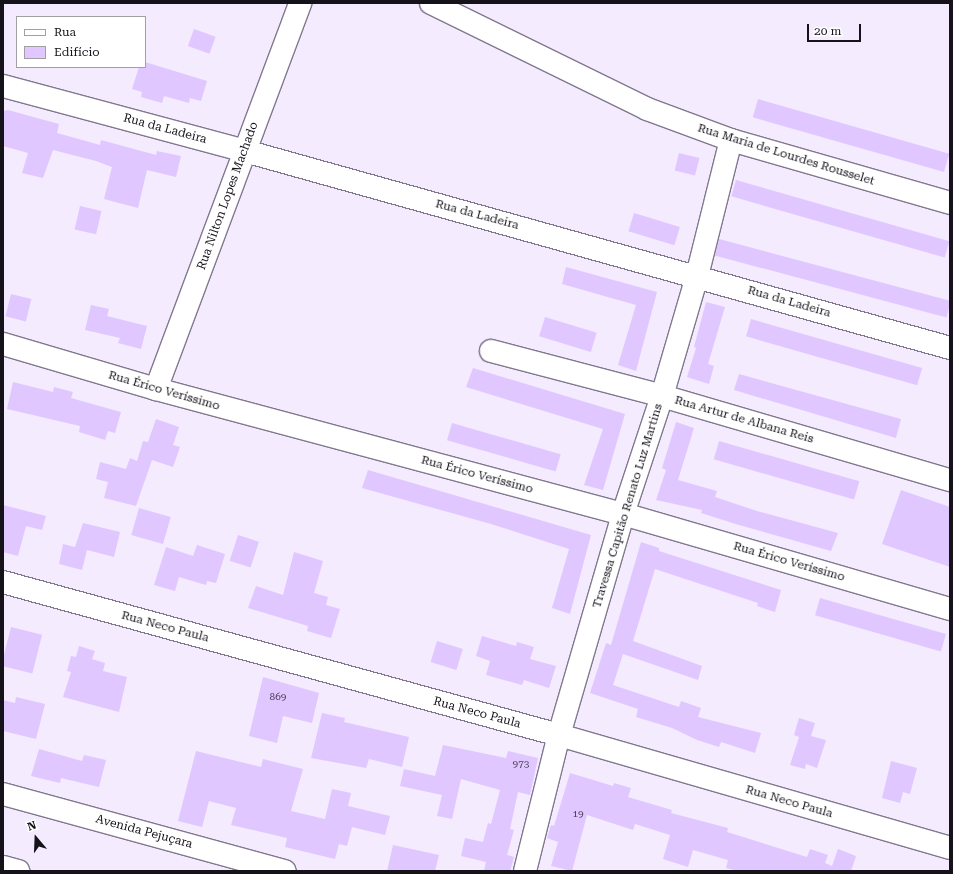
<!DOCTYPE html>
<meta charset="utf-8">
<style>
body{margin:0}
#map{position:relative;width:953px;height:874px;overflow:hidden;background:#f4ebff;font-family:"Roboto Serif",serif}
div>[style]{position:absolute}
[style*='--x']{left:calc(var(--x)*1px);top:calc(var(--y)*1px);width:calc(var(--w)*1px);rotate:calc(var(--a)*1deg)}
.building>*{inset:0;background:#e1c7ff;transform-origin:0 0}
.roads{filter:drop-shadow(1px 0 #82788e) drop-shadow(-1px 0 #82788e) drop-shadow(0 1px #82788e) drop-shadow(0 -1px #82788e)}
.street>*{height:22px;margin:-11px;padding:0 11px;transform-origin:11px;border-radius:11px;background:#fff}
.secondary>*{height:22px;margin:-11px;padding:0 11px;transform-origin:11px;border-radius:11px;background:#fff}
span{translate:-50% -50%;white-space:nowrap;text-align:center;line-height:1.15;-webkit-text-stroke:4px #fff;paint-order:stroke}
.number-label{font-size:10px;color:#493f53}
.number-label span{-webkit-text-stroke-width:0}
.street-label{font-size:12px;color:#16121a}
.frame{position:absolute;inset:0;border:4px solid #16121a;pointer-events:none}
.legend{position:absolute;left:16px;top:16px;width:130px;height:52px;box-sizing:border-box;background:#fff;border:1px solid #a2a0a3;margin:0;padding:5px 7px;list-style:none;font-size:12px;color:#16121a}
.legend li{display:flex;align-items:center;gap:8px;height:20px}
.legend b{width:20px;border:1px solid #a2a0a3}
.north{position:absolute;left:16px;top:818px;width:40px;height:40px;-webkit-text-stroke:3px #fff;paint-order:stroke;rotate:341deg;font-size:11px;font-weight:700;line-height:16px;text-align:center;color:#16121a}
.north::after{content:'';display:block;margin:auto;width:14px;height:18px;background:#16121a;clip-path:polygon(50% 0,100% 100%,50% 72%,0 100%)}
.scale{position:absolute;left:807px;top:24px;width:54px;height:18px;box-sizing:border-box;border:2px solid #16121a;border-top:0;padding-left:5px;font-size:12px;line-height:14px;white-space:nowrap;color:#16121a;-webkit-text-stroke:3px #fff;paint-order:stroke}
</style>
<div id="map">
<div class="building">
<div style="left:194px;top:29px;width:23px;height:18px;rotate:20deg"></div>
<div style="clip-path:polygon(145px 62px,207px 81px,201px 101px,190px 98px,189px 103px,164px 96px,162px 103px,141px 97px,142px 92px,132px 89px,139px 67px,145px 67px)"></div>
<div style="left:758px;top:99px;width:199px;height:19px;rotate:16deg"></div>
<div style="clip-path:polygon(8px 110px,59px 124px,57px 133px,100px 145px,101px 140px,156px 155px,157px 151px,181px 156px,176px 177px,147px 170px,138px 208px,104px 199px,112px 167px,96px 161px,53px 150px,43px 178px,22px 173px,28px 153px,3px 146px,3px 111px)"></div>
<div style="left:679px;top:153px;width:21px;height:18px;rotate:14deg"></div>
<div style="left:736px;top:180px;width:222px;height:17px;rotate:16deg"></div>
<div style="left:80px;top:206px;width:22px;height:24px;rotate:13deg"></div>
<div style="left:634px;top:213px;width:48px;height:19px;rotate:17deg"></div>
<div style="left:719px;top:239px;width:240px;height:17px;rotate:15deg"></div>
<div style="clip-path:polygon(566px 267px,657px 292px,636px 371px,618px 365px,636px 305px,562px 284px)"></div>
<div style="left:11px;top:294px;width:21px;height:23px;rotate:14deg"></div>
<div style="clip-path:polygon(706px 302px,725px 307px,708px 364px,714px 366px,709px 384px,687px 377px,696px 348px,694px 347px)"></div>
<div style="clip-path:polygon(91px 305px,109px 309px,107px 316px,147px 326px,141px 349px,118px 343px,120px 338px,85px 330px)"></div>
<div style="left:545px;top:317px;width:54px;height:20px;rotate:17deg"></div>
<div style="left:751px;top:319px;width:178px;height:18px;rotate:16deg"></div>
<div style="clip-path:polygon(473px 368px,625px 414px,603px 490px,584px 485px,603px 429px,466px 387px)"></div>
<div style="clip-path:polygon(739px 374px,901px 419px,896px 438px,734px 390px)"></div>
<div style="clip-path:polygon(13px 382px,53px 392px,54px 387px,73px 392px,71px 398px,121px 412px,115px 433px,108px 431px,105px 440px,79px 432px,80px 426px,7px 409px)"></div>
<div style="clip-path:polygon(156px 419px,179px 427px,173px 445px,180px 447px,173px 467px,152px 460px,136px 506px,104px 498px,108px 482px,96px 479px,100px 462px,126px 469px,130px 458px,137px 461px,143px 441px,148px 442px)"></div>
<div style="clip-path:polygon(676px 422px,694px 428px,678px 480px,717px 491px,715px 497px,757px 511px,838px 533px,831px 551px,739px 525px,701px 513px,702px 510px,656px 500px,666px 470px,662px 468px)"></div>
<div style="left:452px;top:423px;width:113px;height:18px;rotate:16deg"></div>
<div style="left:719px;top:441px;width:146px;height:19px;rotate:16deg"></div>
<div style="clip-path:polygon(368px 470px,591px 535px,570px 614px,552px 608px,569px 549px,491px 524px,362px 488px)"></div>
<div style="clip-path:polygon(901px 490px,950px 507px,950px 567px,882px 544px)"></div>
<div style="clip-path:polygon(3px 505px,46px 516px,42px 530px,26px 526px,18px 556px,3px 552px)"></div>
<div style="left:139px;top:508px;width:33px;height:28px;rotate:16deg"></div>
<div style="clip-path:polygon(83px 523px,120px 532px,114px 557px,87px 550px,82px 570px,59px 564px,63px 544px,75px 547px)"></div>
<div style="left:238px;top:535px;width:22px;height:27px;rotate:18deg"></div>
<div style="clip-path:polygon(641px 542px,659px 548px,659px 551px,781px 590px,775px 612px,757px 606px,758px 603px,655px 569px,633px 641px,702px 666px,698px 680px,623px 654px,613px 685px,679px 707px,681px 701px,701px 708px,698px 717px,761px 733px,755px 753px,721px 742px,719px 747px,697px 740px,672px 728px,636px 717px,638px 709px,590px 693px,606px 643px,611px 645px)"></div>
<div style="clip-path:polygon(197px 545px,225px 554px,216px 583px,207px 581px,206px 585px,179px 577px,175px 591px,154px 585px,166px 547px,193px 556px)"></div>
<div style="clip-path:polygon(294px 552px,323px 561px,314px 593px,328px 597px,326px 605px,340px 609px,331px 638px,307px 631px,308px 626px,248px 608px,256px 586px,283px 595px)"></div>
<div style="left:820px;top:598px;width:131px;height:18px;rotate:16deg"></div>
<div style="left:11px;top:627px;width:32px;height:40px;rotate:14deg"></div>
<div style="clip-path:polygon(482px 636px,516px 646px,517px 642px,534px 647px,530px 659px,556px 666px,549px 688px,524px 680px,522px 685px,486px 675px,490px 661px,476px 656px)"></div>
<div style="left:437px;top:641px;width:27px;height:22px;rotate:17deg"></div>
<div style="clip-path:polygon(79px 646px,95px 651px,92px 659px,105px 663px,103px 671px,127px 677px,119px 712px,63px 697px,71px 672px,67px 671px,71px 656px,76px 657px)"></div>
<div style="clip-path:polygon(263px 677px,319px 693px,312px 723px,283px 716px,277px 743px,249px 736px)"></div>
<div style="clip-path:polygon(16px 697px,45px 704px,36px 739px,3px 731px,3px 700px,15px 703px)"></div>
<div style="clip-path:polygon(322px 713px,345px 718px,344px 722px,409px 737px,402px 767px,369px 759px,366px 768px,311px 758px)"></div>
<div style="clip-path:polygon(799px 718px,815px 723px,811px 736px,826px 740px,817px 768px,806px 764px,805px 769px,790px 765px,799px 737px,794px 735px)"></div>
<div style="clip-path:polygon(443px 745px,506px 758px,508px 751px,538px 758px,530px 795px,518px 792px,510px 829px,514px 830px,507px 855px,514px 857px,510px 871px,484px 871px,486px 862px,461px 856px,465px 838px,483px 842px,488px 823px,491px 824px,500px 790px,461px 779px,452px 819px,437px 816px,442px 795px,400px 786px,404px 769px,435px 776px)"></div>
<div style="clip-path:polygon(39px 749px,82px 761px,84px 755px,106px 760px,99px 787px,61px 778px,60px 783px,31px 776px)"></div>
<div style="clip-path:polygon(196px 751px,261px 767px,263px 759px,303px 769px,291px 811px,325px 819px,332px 789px,351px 793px,348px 806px,390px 816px,385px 835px,352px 827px,347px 846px,339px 844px,335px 859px,285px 847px,287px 838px,231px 825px,236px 808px,209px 801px,202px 827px,178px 821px)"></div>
<div style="clip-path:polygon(891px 761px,917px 768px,910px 794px,903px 792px,900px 803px,882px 798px)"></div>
<div style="clip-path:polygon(570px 773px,613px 786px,614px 783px,631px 788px,628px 797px,672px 810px,671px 813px,728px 828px,727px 832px,807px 857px,810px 849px,828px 855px,825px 863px,832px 866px,838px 849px,856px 856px,851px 871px,738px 871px,726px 868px,728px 860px,693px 850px,688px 867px,663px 859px,670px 835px,635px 824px,633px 830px,587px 815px,572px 871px,551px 866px,558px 842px,547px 838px,551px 825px,554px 826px)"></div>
<div style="clip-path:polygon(393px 845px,439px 855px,435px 871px,387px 871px)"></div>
</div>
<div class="roads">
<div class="street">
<div style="--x:431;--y:3;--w:241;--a:26.1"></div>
<div style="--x:647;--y:109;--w:90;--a:20.3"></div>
<div style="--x:731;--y:140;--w:228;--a:16"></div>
<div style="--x:3;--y:86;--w:251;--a:15"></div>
<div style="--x:245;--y:151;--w:732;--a:15.61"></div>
<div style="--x:3;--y:344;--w:159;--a:16.4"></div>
<div style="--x:156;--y:389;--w:483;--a:15"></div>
<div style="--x:623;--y:514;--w:341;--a:16.2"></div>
<div style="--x:491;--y:351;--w:177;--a:14.7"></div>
<div style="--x:662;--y:396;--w:300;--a:16.3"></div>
<div style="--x:156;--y:389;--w:412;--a:-69.5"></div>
<div style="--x:3;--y:582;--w:577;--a:15.39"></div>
<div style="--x:559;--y:735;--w:407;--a:16.1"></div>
<div style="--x:3;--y:867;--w:16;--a:15"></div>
<div style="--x:525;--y:871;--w:140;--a:-76"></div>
<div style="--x:559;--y:735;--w:230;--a:-73.8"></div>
<div style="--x:623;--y:514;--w:124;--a:-71.7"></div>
<div style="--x:662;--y:396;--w:125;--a:-73.7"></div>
<div style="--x:697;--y:276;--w:140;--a:-76"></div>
</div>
<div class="secondary">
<div style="--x:3;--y:794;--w:292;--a:15.3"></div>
</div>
</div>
<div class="number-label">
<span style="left:278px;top:697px">869</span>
<span style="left:521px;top:764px">973</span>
<span style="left:578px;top:814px">19</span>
</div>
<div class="street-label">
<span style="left:165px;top:129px;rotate:15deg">Rua da Ladeira</span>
<span style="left:786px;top:155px;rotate:17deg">Rua Maria de Lourdes Rousselet</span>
<span style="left:228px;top:196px;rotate:-70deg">Rua Nilton Lopes Machado</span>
<span style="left:477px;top:215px;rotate:15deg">Rua da Ladeira</span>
<span style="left:789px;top:302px;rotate:16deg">Rua da Ladeira</span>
<span style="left:164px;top:391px;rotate:16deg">Rua Érico Veríssimo</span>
<span style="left:744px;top:420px;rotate:16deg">Rua Artur de Albana Reis</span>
<span style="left:477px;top:475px;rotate:15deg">Rua Érico Veríssimo</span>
<span style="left:628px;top:506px;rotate:-73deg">Travessa Capitão Renato Luz Martins</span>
<span style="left:789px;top:562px;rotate:16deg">Rua Érico Veríssimo</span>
<span style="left:165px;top:627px;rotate:15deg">Rua Neco Paula</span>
<span style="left:477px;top:713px;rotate:15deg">Rua Neco Paula</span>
<span style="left:789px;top:802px;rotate:16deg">Rua Neco Paula</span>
<span style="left:144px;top:832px;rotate:15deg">Avenida Pejuçara</span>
</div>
<div class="frame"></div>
<ul class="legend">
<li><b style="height:5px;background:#fff"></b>Rua</li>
<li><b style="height:11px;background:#e1c7ff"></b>Edifício</li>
</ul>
<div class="north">N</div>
<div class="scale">20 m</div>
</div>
